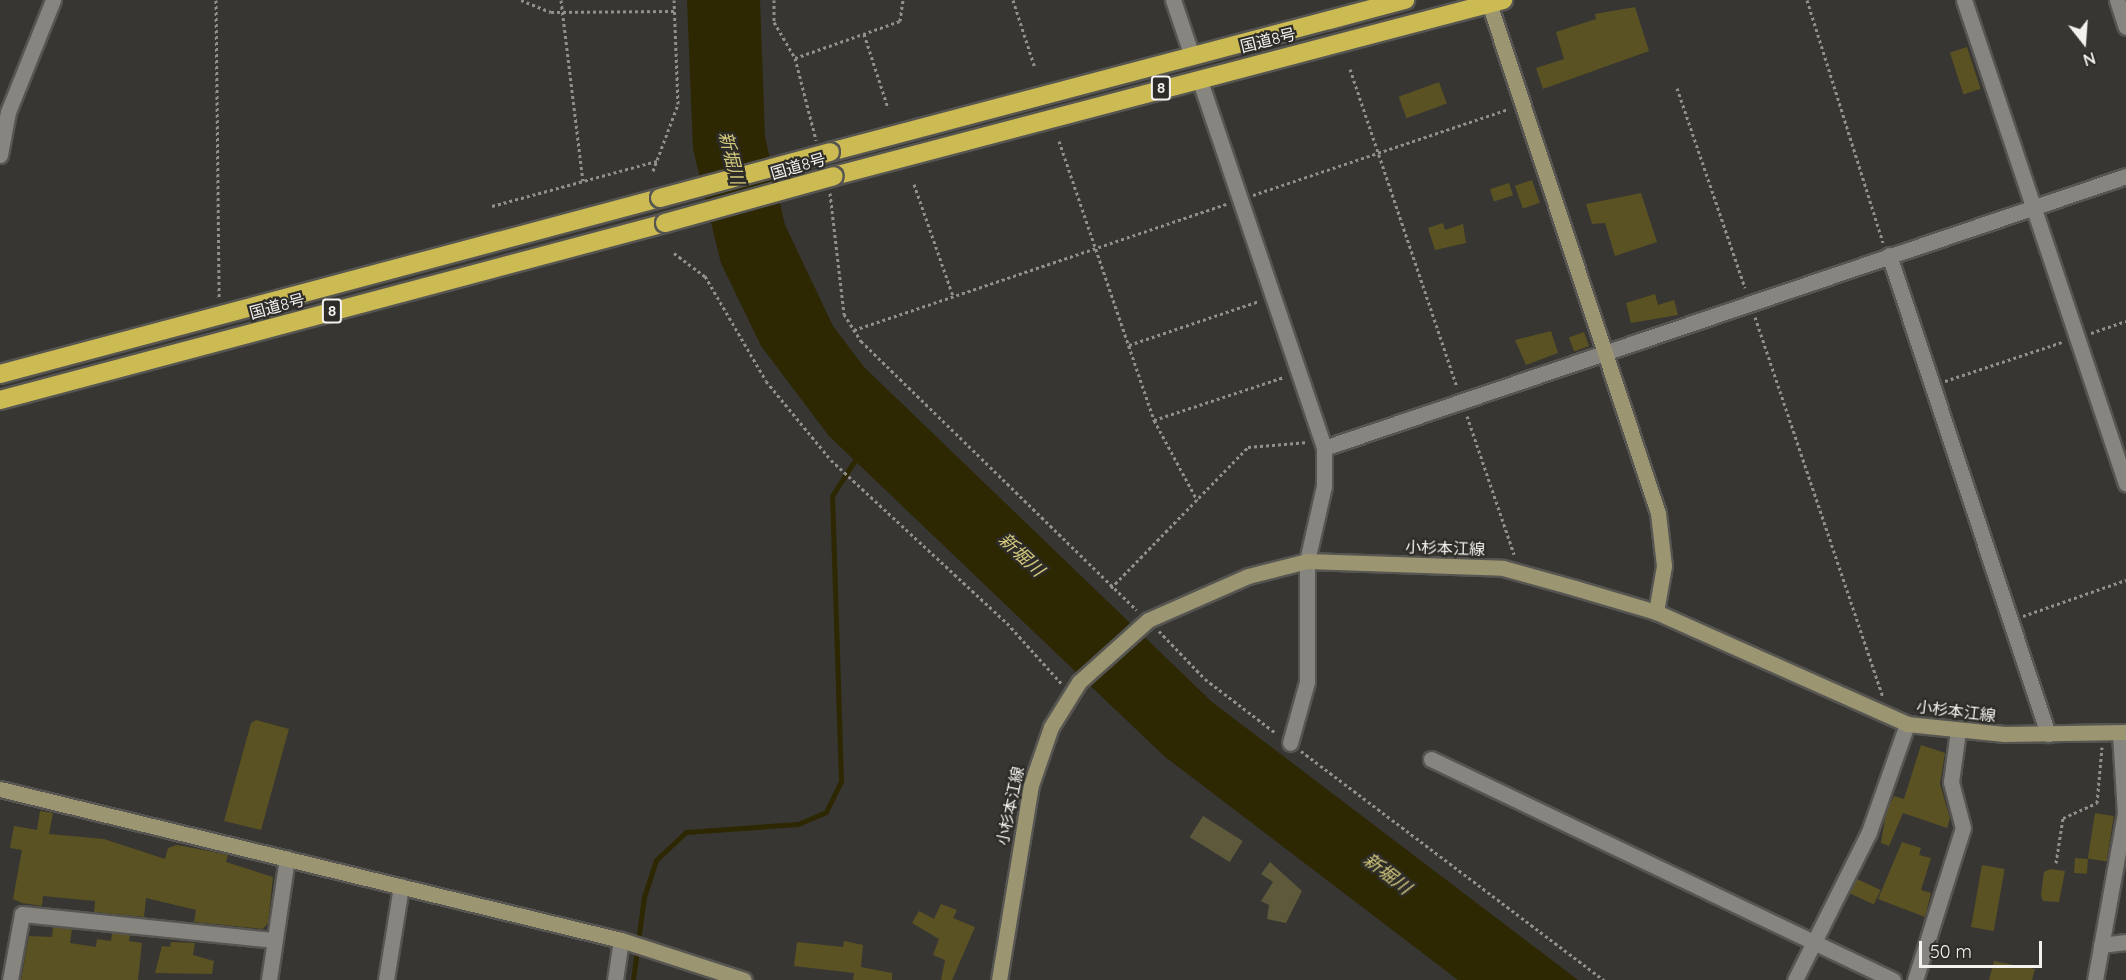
<!DOCTYPE html>
<meta charset="utf-8">
<style>
body{margin:0}
#map{position:relative;width:2126px;height:980px;overflow:hidden;background:#373632;font-family:Quicksand,"Noto Sans JP",sans-serif}
div>[style]{position:absolute}
[style*='--x']{left:calc(var(--x)*1px);top:calc(var(--y)*1px);width:calc(var(--w)*1px);rotate:calc(var(--a)*1deg)}
.green>*{inset:0;background:#5e593b;transform-origin:0 0}
.water>*{inset:0;background:#2d2702}
.stream>*{height:5px;margin:-2.5px;padding:0 2.5px;transform-origin:2.5px;border-radius:2.5px;background:#2d2702}
.building>*{inset:0;background:#5a5222;transform-origin:0 0}
.path>*{height:3px;margin-top:-1.5px;transform-origin:0;background:repeating-linear-gradient(90deg,#91908d 0 3px,transparent 0 6px)}
.roads{filter:drop-shadow(2px 0 #565551) drop-shadow(-2px 0 #565551) drop-shadow(0 2px #565551) drop-shadow(0 -2px #565551)}
.street>*{height:15px;margin:-7.5px;padding:0 7.5px;transform-origin:7.5px;border-radius:7.5px;background:#868580}
.secondary>*{height:15px;margin:-7.5px;padding:0 7.5px;transform-origin:7.5px;border-radius:7.5px;background:#9b9572}
.highway>*{height:18px;margin:-9px;padding:0 9px;transform-origin:9px;border-radius:9px;background:#ccbb53}
.bridges{filter:drop-shadow(2px 0 #565551) drop-shadow(-2px 0 #565551) drop-shadow(0 2px #565551) drop-shadow(0 -2px #565551)}
.highway-bridge>*{height:18px;margin:-9px;padding:0 9px;transform-origin:9px;border-radius:9px;background:#ccbb53}
span{translate:-50% -50%;white-space:nowrap;text-align:center;line-height:1.15;-webkit-text-stroke:4.5px #2d2c28;paint-order:stroke}
.shield-label span{padding:2px 4px;background:#2d2c28;border:2px solid;border-radius:4px;-webkit-text-stroke-width:0}
.shield-label{font-size:15px;color:#f3f2ef;font-weight:700}
.street-label{font-size:16px;color:#f3f2ef}
.water-label{font-size:18px;color:#d5c97d;font-style:italic}
.north{position:absolute;left:2054px;top:12px;width:60px;height:60px;-webkit-text-stroke:4px #2d2c28;paint-order:stroke;rotate:163deg;font-size:16px;font-weight:700;line-height:24px;text-align:center;color:#f3f2ef}
.north::after{content:'';display:block;margin:auto;width:21px;height:27px;background:#f3f2ef;clip-path:polygon(50% 0,100% 100%,50% 72%,0 100%)}
.scale{position:absolute;left:1919px;top:941px;width:123px;height:27px;box-sizing:border-box;border:3px solid #f3f2ef;border-top:0;padding-left:8px;font-size:18px;line-height:21px;white-space:nowrap;color:#f3f2ef;-webkit-text-stroke:4px #2d2c28;paint-order:stroke}
</style>
<div id="map">
<div class="green">
<div style="left:1203px;top:816px;width:47px;height:25px;rotate:32deg"></div>
<div style="clip-path:polygon(1270px 862px,1302px 891px,1286px 923px,1267px 919px,1269px 905px,1261px 901px,1273px 882px,1261px 874px)"></div>
</div>
<div class="water">
<div style="clip-path:polygon(687px 0,760px 0,765px 137px,785px 225px,833px 326px,864px 367px,1212px 702px,1578px 980px,1458px 980px,1164px 756px,829px 436px,761px 346px,721px 263px,693px 149px)"></div>
</div>
<div class="stream">
<div style="--x:633;--y:980;--w:84;--a:-82.5"></div>
<div style="--x:644;--y:897;--w:39;--a:-72"></div>
<div style="--x:656;--y:860;--w:41;--a:-43"></div>
<div style="--x:686;--y:832;--w:112;--a:-4.1"></div>
<div style="--x:798;--y:824;--w:30;--a:-23"></div>
<div style="--x:826;--y:812;--w:34;--a:-64"></div>
<div style="--x:841;--y:781;--w:285;--a:-91.8"></div>
<div style="--x:832;--y:496;--w:49;--a:-57.6"></div>
</div>
<div class="building">
<div style="clip-path:polygon(1635px 7px,1649px 51px,1543px 89px,1536px 68px,1564px 59px,1556px 32px,1596px 19px,1595px 14px)"></div>
<div style="left:1967px;top:47px;width:44px;height:18px;rotate:72deg"></div>
<div style="left:1439px;top:82px;width:23px;height:43px;rotate:70deg"></div>
<div style="left:1532px;top:180px;width:24px;height:18px;rotate:71deg"></div>
<div style="left:1509px;top:183px;width:13px;height:20px;rotate:72deg"></div>
<div style="clip-path:polygon(1641px 193px,1657px 242px,1615px 256px,1605px 223px,1592px 224px,1586px 204px)"></div>
<div style="clip-path:polygon(1443px 223px,1445px 230px,1463px 224px,1466px 243px,1435px 250px,1428px 228px)"></div>
<div style="clip-path:polygon(1655px 294px,1658px 305px,1674px 300px,1678px 315px,1631px 323px,1626px 303px)"></div>
<div style="clip-path:polygon(1551px 331px,1558px 353px,1526px 365px,1515px 340px)"></div>
<div style="left:1584px;top:332px;width:15px;height:16px;rotate:70deg"></div>
<div style="clip-path:polygon(256px 720px,289px 729px,261px 830px,224px 821px,251px 723px)"></div>
<div style="clip-path:polygon(1921px 745px,1945px 753px,1940px 784px,1950px 818px,1947px 828px,1903px 813px,1889px 846px,1881px 843px,1886px 812px,1894px 796px,1904px 799px)"></div>
<div style="clip-path:polygon(40px 811px,53px 813px,49px 834px,104px 839px,165px 859px,168px 848px,177px 845px,214px 852px,228px 855px,226px 862px,273px 877px,268px 923px,263px 929px,194px 922px,196px 910px,146px 898px,144px 917px,94px 912px,95px 901px,43px 896px,42px 906px,22px 903px,13px 899px,22px 850px,10px 848px,14px 826px,37px 830px)"></div>
<div style="left:2095px;top:813px;width:19px;height:46px;rotate:9deg"></div>
<div style="clip-path:polygon(1902px 842px,1921px 848px,1919px 855px,1931px 858px,1921px 890px,1931px 893px,1925px 917px,1878px 899px)"></div>
<div style="left:2075px;top:858px;width:13px;height:15px;rotate:4deg"></div>
<div style="left:1982px;top:865px;width:23px;height:63px;rotate:10deg"></div>
<div style="clip-path:polygon(2050px 869px,2065px 871px,2059px 902px,2043px 901px,2041px 895px,2044px 872px)"></div>
<div style="left:1857px;top:879px;width:26px;height:16px;rotate:25deg"></div>
<div style="clip-path:polygon(941px 904px,957px 910px,953px 918px,975px 927px,952px 980px,941px 980px,945px 960px,933px 955px,939px 939px,912px 923px,919px 911px,934px 919px)"></div>
<div style="clip-path:polygon(53px 927px,72px 929px,70px 943px,96px 947px,97px 939px,111px 941px,112px 933px,130px 935px,129px 941px,142px 943px,138px 980px,21px 980px,29px 936px,52px 937px)"></div>
<div style="clip-path:polygon(844px 941px,863px 945px,861px 967px,892px 973px,892px 980px,853px 980px,854px 973px,794px 966px,797px 942px,843px 947px)"></div>
<div style="clip-path:polygon(171px 942px,195px 943px,193px 955px,214px 961px,212px 974px,155px 973px,162px 946px,170px 947px)"></div>
<div style="clip-path:polygon(1994px 961px,2035px 969px,2032px 980px,1989px 980px)"></div>
</div>
<div class="path">
<div style="--x:216;--y:0;--w:298;--a:89.4"></div>
<div style="--x:521;--y:0;--w:32;--a:22"></div>
<div style="--x:551;--y:12;--w:123;--a:-0.5"></div>
<div style="--x:561;--y:0;--w:182;--a:83.1"></div>
<div style="--x:774;--y:0;--w:22;--a:90"></div>
<div style="--x:774;--y:22;--w:42;--a:59.7"></div>
<div style="--x:795;--y:58;--w:85;--a:75.6"></div>
<div style="--x:1013;--y:0;--w:71;--a:72.1"></div>
<div style="--x:1807;--y:0;--w:254;--a:72.6"></div>
<div style="--x:864;--y:34;--w:78;--a:72"></div>
<div style="--x:795;--y:58;--w:111;--a:-19.4"></div>
<div style="--x:900;--y:21;--w:21;--a:-82"></div>
<div style="--x:1350;--y:69;--w:336;--a:71.4"></div>
<div style="--x:1677;--y:88;--w:211;--a:71.2"></div>
<div style="--x:1059;--y:141;--w:295;--a:71.2"></div>
<div style="--x:1154;--y:420;--w:91;--a:61.7"></div>
<div style="--x:653;--y:171;--w:72;--a:-69.5"></div>
<div style="--x:678;--y:104;--w:104;--a:-92.2"></div>
<div style="--x:914;--y:184;--w:119;--a:70.8"></div>
<div style="--x:830;--y:193;--w:122;--a:83.4"></div>
<div style="--x:844;--y:314;--w:32;--a:58"></div>
<div style="--x:861;--y:341;--w:385;--a:44.3"></div>
<div style="--x:1253;--y:195;--w:270;--a:-18.6"></div>
<div style="--x:492;--y:206;--w:171;--a:-15.3"></div>
<div style="--x:674;--y:253;--w:39;--a:37"></div>
<div style="--x:705;--y:276;--w:121;--a:59.8"></div>
<div style="--x:766;--y:381;--w:102;--a:50.6"></div>
<div style="--x:831;--y:460;--w:240;--a:42.8"></div>
<div style="--x:1007;--y:623;--w:81;--a:48"></div>
<div style="--x:1755;--y:317;--w:401;--a:71.4"></div>
<div style="--x:854;--y:330;--w:394;--a:-18.7"></div>
<div style="--x:2091;--y:333;--w:37;--a:-19"></div>
<div style="--x:1129;--y:345;--w:137;--a:-18.7"></div>
<div style="--x:1945;--y:381;--w:123;--a:-18.4"></div>
<div style="--x:1467;--y:416;--w:146;--a:71.2"></div>
<div style="--x:1154;--y:420;--w:137;--a:-18.3"></div>
<div style="--x:1111;--y:588;--w:197;--a:-45.8"></div>
<div style="--x:1248;--y:447;--w:60;--a:-4.8"></div>
<div style="--x:2023;--y:616;--w:109;--a:-19.3"></div>
<div style="--x:1159;--y:631;--w:66;--a:46.2"></div>
<div style="--x:1205;--y:679;--w:89;--a:37.3"></div>
<div style="--x:1301;--y:751;--w:380;--a:37.1"></div>
<div style="--x:2056;--y:863;--w:46;--a:-81.2"></div>
<div style="--x:2063;--y:818;--w:37;--a:-24"></div>
<div style="--x:2097;--y:803;--w:56;--a:-84.9"></div>
</div>
<div class="roads">
<div class="street">
<div style="--x:1173;--y:0;--w:59;--a:71.3"></div>
<div style="--x:1964;--y:0;--w:510;--a:71.49"></div>
<div style="--x:2117;--y:0;--w:28;--a:72"></div>
<div style="--x:1199;--y:78;--w:391;--a:71.3"></div>
<div style="--x:1324;--y:448;--w:38;--a:90"></div>
<div style="--x:1324;--y:486;--w:77;--a:102.8"></div>
<div style="--x:1307;--y:561;--w:121;--a:90"></div>
<div style="--x:1307;--y:682;--w:63;--a:105.6"></div>
<div style="--x:0;--y:155;--w:44;--a:-79.5"></div>
<div style="--x:8;--y:112;--w:121;--a:-68.1"></div>
<div style="--x:1889;--y:255;--w:505;--a:71.64"></div>
<div style="--x:1324;--y:448;--w:847;--a:-18.73"></div>
<div style="--x:1431;--y:759;--w:512;--a:25.56"></div>
<div style="--x:2101;--y:945;--w:25;--a:-7"></div>
<div style="--x:10;--y:980;--w:67;--a:-79.7"></div>
<div style="--x:22;--y:914;--w:254;--a:5.9"></div>
<div style="--x:269;--y:980;--w:123;--a:-81.6"></div>
<div style="--x:386;--y:980;--w:95;--a:-80.9"></div>
<div style="--x:615;--y:980;--w:40;--a:-81.5"></div>
<div style="--x:1795;--y:980;--w:165;--a:-63.4"></div>
<div style="--x:1869;--y:832;--w:114;--a:-70.6"></div>
<div style="--x:1915;--y:980;--w:159;--a:-72.5"></div>
<div style="--x:1963;--y:828;--w:48;--a:-104.6"></div>
<div style="--x:1951;--y:782;--w:51;--a:-82.2"></div>
<div style="--x:2095;--y:980;--w:170;--a:-79.8"></div>
<div style="--x:2125;--y:813;--w:80;--a:-93.6"></div>
</div>
<div class="secondary">
<div style="--x:1488;--y:0;--w:540;--a:71.67"></div>
<div style="--x:1658;--y:513;--w:53;--a:83.5"></div>
<div style="--x:1664;--y:566;--w:47;--a:99.9"></div>
<div style="--x:0;--y:789;--w:639;--a:13.67"></div>
<div style="--x:621;--y:940;--w:129;--a:18"></div>
<div style="--x:999;--y:980;--w:198;--a:-80.7"></div>
<div style="--x:1031;--y:785;--w:61;--a:-71"></div>
<div style="--x:1051;--y:727;--w:53;--a:-58.1"></div>
<div style="--x:1079;--y:682;--w:93;--a:-41.9"></div>
<div style="--x:1148;--y:620;--w:109;--a:-23.7"></div>
<div style="--x:1248;--y:576;--w:61;--a:-14.3"></div>
<div style="--x:1307;--y:561;--w:196;--a:2"></div>
<div style="--x:1503;--y:568;--w:75;--a:15.5"></div>
<div style="--x:1575;--y:588;--w:84;--a:16.5"></div>
<div style="--x:1656;--y:612;--w:275;--a:24"></div>
<div style="--x:1907;--y:724;--w:98;--a:5.9"></div>
<div style="--x:2004;--y:734;--w:122;--a:-0.9"></div>
</div>
<div class="highway">
<div style="--x:830;--y:152;--w:595;--a:-14.81"></div>
<div style="--x:834;--y:176;--w:692;--a:-14.74"></div>
<div style="--x:0;--y:374;--w:683;--a:-14.93"></div>
<div style="--x:0;--y:400;--w:688;--a:-14.9"></div>
</div>
</div>
<div class="bridges">
<div class="highway-bridge">
<div style="--x:660;--y:198;--w:176;--a:-15.1"></div>
<div style="--x:665;--y:223;--w:175;--a:-15.5"></div>
</div>
</div>
<div class="shield-label">
<span style="left:1161px;top:88px">8</span>
<span style="left:332px;top:311px">8</span>
</div>
<div class="street-label">
<span style="left:1268px;top:40px;rotate:-14deg">国道8号</span>
<span style="left:798px;top:166px;rotate:-16deg">国道8号</span>
<span style="left:277px;top:306px;rotate:-15deg">国道8号</span>
<span style="left:1445px;top:548px;rotate:2deg">小杉本江線</span>
<span style="left:1956px;top:711px;rotate:7deg">小杉本江線</span>
<span style="left:1010px;top:806px;rotate:-78deg">小杉本江線</span>
</div>
<div class="water-label">
<span style="left:731px;top:158px;rotate:76deg">新堀川</span>
<span style="left:1021px;top:555px;rotate:43deg">新堀川</span>
<span style="left:1387px;top:874px;rotate:38deg">新堀川</span>
</div>
<div class="north">N</div>
<div class="scale">50 m</div>
</div>
